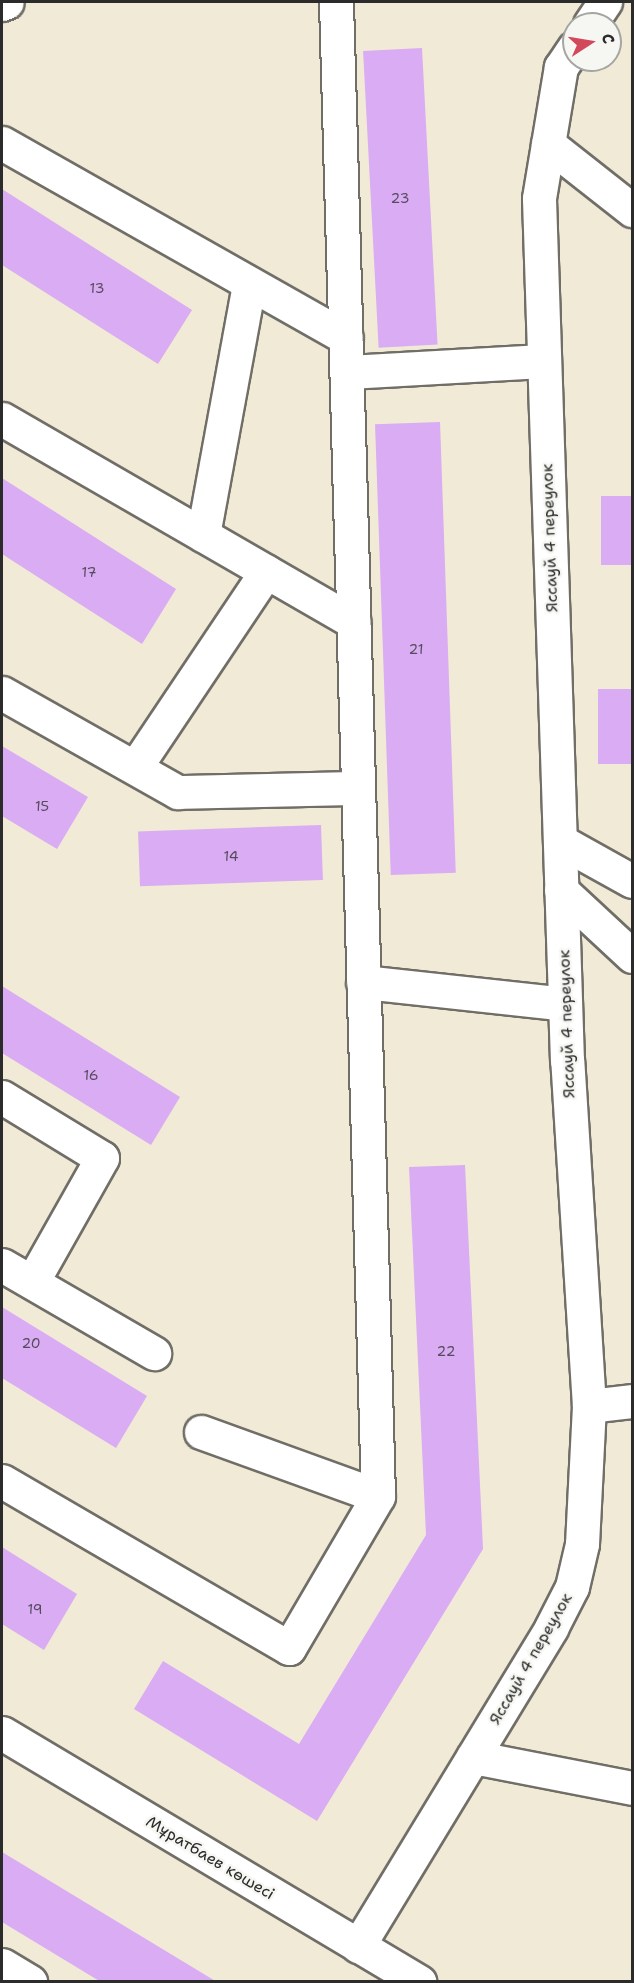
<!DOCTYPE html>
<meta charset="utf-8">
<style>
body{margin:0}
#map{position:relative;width:634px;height:1983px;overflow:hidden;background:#f1ead6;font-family:"Shantell Sans",sans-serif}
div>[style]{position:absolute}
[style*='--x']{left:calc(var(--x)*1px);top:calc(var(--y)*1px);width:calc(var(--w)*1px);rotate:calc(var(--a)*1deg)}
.building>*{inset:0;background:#d9acf3;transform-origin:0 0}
.roads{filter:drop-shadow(2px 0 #706e67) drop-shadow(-2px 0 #706e67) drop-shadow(0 2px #706e67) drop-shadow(0 -2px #706e67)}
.minor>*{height:33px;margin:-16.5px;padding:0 16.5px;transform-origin:16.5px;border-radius:16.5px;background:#fff}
span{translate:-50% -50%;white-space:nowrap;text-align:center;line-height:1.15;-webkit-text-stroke:5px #f6f6f2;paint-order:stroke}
.number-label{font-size:14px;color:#564b5d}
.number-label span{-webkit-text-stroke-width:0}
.street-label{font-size:16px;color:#2b2b2b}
.frame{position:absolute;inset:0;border:3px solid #2b2b2b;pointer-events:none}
.north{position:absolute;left:562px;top:12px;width:60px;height:60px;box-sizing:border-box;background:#f6f6f2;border:2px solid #a5a5a2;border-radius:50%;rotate:78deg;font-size:16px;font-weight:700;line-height:24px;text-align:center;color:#2b2b2b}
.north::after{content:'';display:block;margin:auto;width:21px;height:27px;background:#d1495b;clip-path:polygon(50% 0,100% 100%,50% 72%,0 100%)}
</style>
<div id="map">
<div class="building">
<div style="left:422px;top:48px;width:297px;height:59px;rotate:87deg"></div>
<div style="clip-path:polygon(2px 189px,192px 310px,158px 364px,2px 265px)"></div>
<div style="left:440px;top:422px;width:451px;height:65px;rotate:88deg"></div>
<div style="clip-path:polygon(2px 478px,176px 589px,142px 644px,2px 554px)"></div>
<div style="left:632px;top:496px;width:69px;height:31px;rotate:90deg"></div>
<div style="left:632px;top:689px;width:75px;height:34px;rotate:90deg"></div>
<div style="clip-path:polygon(2px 746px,88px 797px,57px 849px,2px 816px)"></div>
<div style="left:321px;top:825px;width:55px;height:183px;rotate:88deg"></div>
<div style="clip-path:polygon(2px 986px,180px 1097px,151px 1145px,2px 1053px)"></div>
<div style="clip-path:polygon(465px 1165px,483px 1549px,317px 1821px,134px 1709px,163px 1661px,299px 1744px,426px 1535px,409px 1167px)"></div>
<div style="clip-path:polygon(2px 1307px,147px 1396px,116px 1448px,2px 1378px)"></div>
<div style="clip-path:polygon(2px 1547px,77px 1594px,44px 1650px,2px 1624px)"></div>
<div style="clip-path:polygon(2px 1852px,217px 1982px,101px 1982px,2px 1922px)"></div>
</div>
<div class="roads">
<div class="minor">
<div style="--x:2;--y:4;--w:5;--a:-22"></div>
<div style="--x:590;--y:24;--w:27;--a:-56"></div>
<div style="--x:2;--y:143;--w:395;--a:29.5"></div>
<div style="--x:548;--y:144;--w:107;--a:38.2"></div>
<div style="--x:347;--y:372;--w:197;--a:-3.2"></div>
<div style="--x:2;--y:419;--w:406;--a:30"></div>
<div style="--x:203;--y:535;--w:255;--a:-79.6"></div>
<div style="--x:2;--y:693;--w:202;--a:29.4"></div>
<div style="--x:178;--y:792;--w:180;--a:-1.3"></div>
<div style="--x:136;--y:766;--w:234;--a:-56.2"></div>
<div style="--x:560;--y:841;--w:82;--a:29.1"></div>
<div style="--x:561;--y:890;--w:97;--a:42.9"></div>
<div style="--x:363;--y:982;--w:203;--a:6.2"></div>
<div style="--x:2;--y:1097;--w:117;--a:31.4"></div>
<div style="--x:102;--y:1158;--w:142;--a:119.4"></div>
<div style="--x:2;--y:1265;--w:176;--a:30.1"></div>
<div style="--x:589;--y:1406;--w:43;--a:-6.6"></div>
<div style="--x:201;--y:1432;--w:188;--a:19.9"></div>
<div style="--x:2;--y:1481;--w:332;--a:30.2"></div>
<div style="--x:289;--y:1648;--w:176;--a:-59.6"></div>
<div style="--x:378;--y:1496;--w:1495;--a:-91.61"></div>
<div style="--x:2;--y:1733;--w:486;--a:30.8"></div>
<div style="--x:473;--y:1757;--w:162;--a:11"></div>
<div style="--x:358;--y:1946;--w:372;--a:-58.7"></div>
<div style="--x:551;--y:1628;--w:46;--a:-62.9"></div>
<div style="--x:572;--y:1587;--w:44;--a:-76.9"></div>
<div style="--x:582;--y:1544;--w:138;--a:-87.1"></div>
<div style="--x:589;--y:1406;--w:346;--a:-93.6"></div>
<div style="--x:567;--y:1061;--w:863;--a:-91.86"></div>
<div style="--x:539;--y:198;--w:133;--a:-80.5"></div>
<div style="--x:561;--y:67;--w:23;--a:-56"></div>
<div style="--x:2;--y:1965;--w:33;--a:31"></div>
</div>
</div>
<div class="number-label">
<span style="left:400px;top:198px">23</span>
<span style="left:97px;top:288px">13</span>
<span style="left:89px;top:572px">17</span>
<span style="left:416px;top:649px">21</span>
<span style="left:42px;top:806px">15</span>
<span style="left:231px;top:856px">14</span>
<span style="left:91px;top:1075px">16</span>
<span style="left:31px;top:1343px">20</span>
<span style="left:446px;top:1351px">22</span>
<span style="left:35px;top:1609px">19</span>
</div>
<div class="street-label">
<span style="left:550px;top:538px;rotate:-92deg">Яссауй 4 переулок</span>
<span style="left:567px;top:1024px;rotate:-92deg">Яссауй 4 переулок</span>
<span style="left:531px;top:1659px;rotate:-60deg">Яссауй 4 переулок</span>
<span style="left:210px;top:1858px;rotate:31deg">Мұратбаев көшесі</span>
</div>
<div class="frame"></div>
<div class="north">С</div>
</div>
